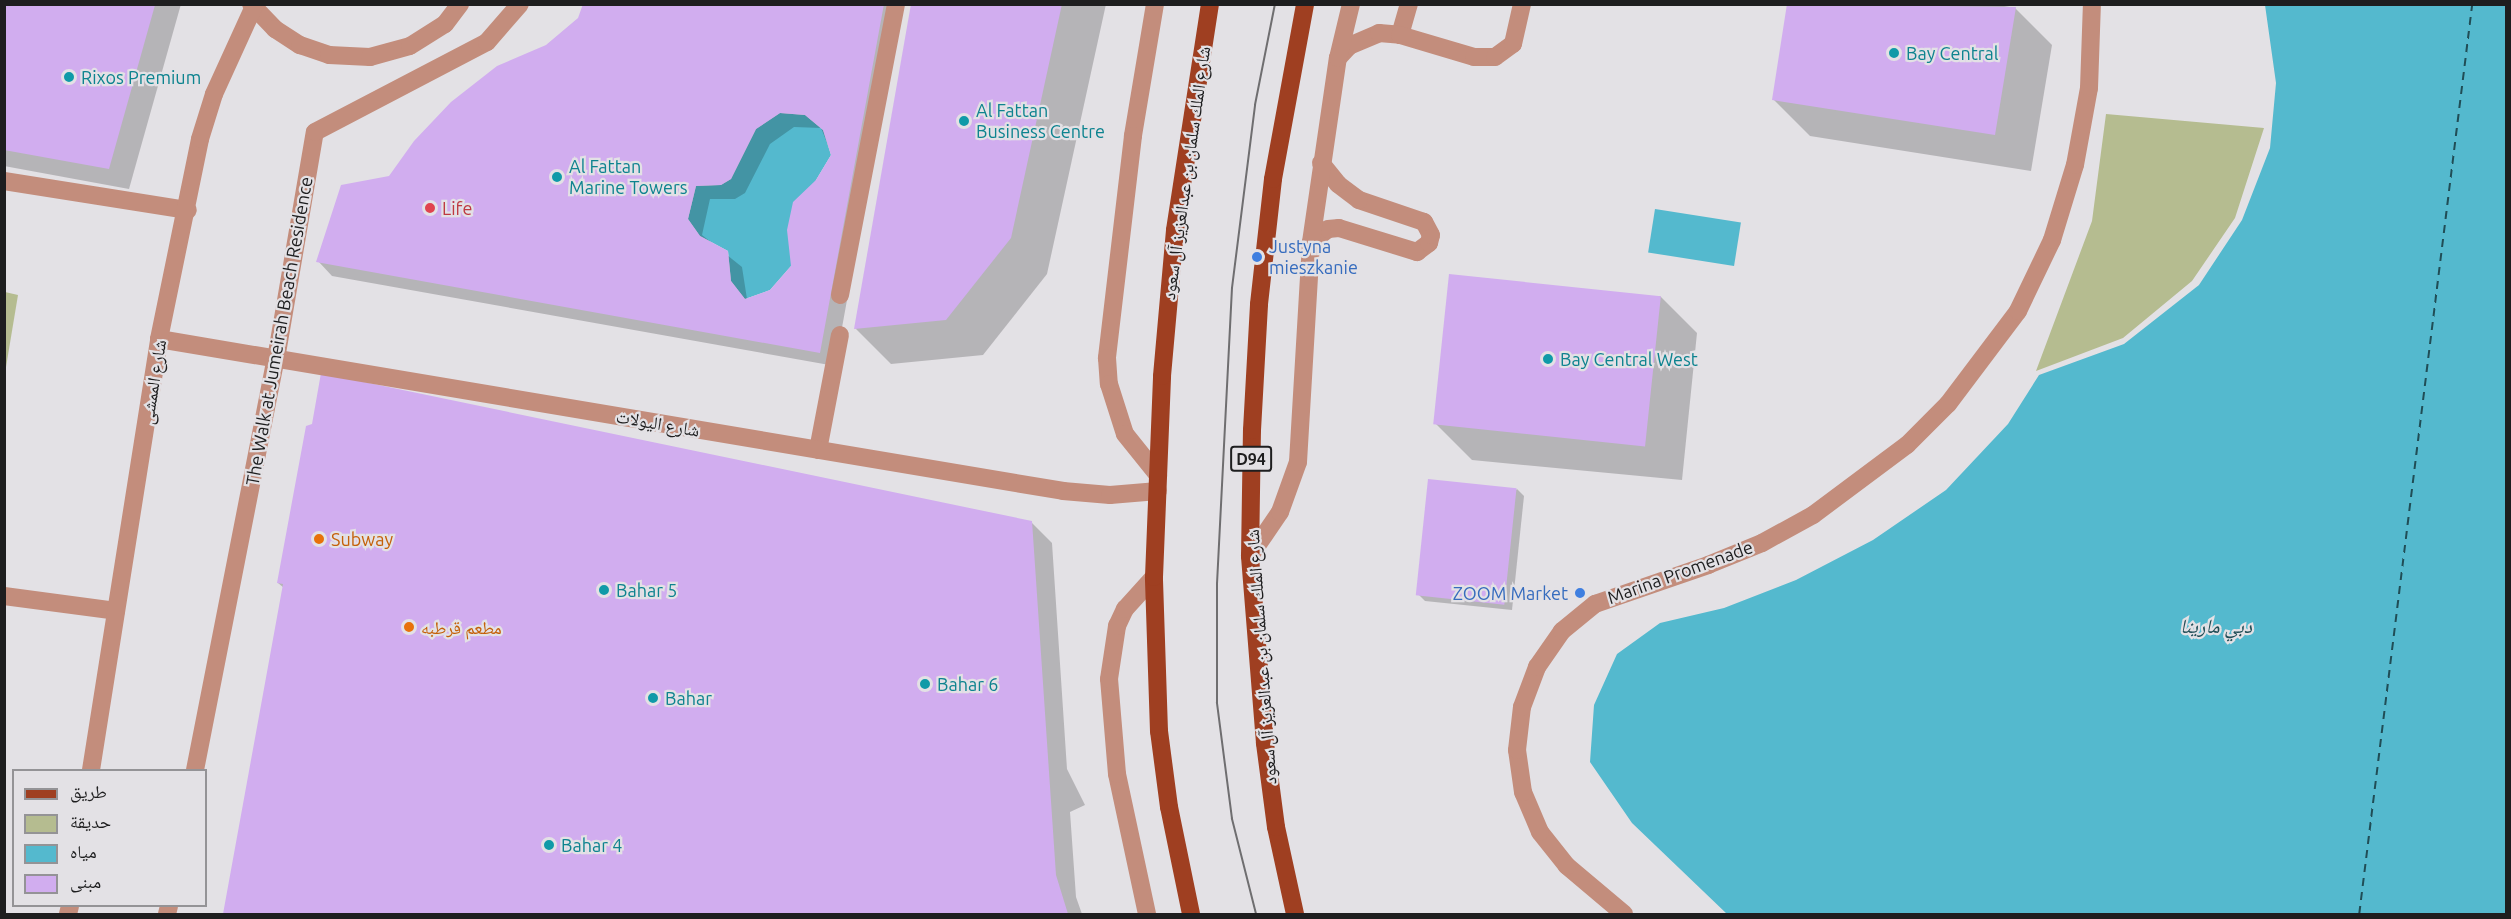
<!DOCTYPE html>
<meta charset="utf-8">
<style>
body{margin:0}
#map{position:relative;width:2511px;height:919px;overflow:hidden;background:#e3e1e5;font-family:Ubuntu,"Noto Naskh Arabic",sans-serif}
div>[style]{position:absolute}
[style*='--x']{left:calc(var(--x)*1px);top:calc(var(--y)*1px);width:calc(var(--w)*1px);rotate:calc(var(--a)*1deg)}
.green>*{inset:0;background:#b5bc90}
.water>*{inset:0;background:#54b9ce;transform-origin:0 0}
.shadow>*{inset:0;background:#0003}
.ferry>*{height:1.5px;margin-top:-0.75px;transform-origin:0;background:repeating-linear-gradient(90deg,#204d56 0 8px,transparent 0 14px)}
.building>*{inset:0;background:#d1adef;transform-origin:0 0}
.lane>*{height:18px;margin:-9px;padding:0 9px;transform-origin:9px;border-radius:9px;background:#c38d7c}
.street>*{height:18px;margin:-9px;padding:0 9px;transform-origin:9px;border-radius:9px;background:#c38d7c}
.primary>*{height:18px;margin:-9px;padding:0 9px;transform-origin:9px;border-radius:9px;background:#9f3f21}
.tram>*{height:1.5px;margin:-0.75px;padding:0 0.75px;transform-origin:0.75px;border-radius:0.75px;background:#6f6e70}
.dots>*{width:16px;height:16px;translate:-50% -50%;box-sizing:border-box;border:3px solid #e3e1e5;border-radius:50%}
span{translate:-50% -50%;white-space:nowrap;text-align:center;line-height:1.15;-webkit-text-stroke:4.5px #e3e1e5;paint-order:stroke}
.shield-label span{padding:2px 4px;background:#e3e1e5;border:2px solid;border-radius:4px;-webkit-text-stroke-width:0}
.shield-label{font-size:16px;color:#1e1e1f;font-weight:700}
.culture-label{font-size:18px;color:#0d838f}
.left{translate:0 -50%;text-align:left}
.street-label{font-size:18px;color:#1e1e1f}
.health-label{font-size:18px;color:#be3a42}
.shop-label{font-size:18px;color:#366cbe}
.right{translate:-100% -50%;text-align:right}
.food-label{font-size:18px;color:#c56008}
.water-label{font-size:20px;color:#204d56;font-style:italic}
.frame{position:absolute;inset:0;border:6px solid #1e1e1f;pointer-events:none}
.legend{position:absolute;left:12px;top:769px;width:195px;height:138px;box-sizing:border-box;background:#e3e1e5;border:2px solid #949396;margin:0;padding:8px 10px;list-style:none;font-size:18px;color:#1e1e1f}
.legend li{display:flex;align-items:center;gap:12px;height:30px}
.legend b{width:30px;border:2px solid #949396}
</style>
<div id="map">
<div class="green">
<div style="clip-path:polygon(2106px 114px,2264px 128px,2235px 218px,2192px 281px,2123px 338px,2036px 371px,2092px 221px)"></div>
<div style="clip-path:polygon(5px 292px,18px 295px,5px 373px,4px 292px)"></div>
</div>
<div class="water">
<div style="clip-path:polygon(2265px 5px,2506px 5px,2506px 914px,1727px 914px,1632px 823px,1590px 762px,1594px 705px,1617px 654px,1660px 623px,1724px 608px,1796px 580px,1873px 540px,1946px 490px,2008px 424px,2039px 375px,2124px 344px,2199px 285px,2242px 220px,2270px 148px,2276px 83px)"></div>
<div style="clip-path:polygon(780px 113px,805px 115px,823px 130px,831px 155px,816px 180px,791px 266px,770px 290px,745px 299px,731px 281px,728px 251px,700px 236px,688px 219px,696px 186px,721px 185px,731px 179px,756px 129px)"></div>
<div style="left:1655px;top:209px;width:87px;height:44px;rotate:9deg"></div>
</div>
<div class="shadow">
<div style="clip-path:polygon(4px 4px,181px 4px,129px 189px,4px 166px)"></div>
<div style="clip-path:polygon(evenodd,585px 4px,901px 4px,835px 366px,332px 276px,318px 261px,390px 177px,579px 18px,585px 4px,794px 127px,821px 128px,832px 155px,817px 181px,793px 267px,771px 291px,747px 299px,742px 267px,702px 235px,710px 199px,735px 199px,745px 193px,770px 144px,794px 127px)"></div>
<div style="clip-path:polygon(912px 4px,1106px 4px,1047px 274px,983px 355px,891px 364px,855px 328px)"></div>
<div style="clip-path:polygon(1789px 4px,1993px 4px,2015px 8px,2052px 45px,2031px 171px,1810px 136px,1774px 100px)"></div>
<div style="clip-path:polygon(1660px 296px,1697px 333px,1682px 480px,1472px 460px,1435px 423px)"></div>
<div style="clip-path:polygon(1517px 489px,1524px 496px,1512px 610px,1425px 601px,1418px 594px)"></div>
<div style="clip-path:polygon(1032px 523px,1052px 543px,1067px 769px,1085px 805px,1070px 812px,1076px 897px,1082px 914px,224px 914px,284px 588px,278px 583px)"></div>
</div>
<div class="ferry">
<div style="--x:2359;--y:914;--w:917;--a:-82.92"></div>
</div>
<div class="building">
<div style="clip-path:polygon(evenodd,583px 4px,884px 4px,820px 353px,316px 262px,341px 185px,389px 176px,414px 141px,451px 102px,497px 66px,546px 45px,578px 18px,583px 4px,780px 113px,805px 115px,823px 130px,831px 155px,816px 180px,793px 202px,787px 230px,791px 266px,770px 290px,745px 299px,731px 281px,728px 251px,700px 236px,688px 219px,696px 186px,721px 185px,731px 179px,756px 129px,780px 113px)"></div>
<div style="clip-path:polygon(911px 4px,1062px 4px,1011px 238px,946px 320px,854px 329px)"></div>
<div style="clip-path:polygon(1787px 4px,2016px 7px,1995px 135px,1772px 100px)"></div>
<div style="clip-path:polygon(4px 5px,155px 5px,109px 169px,4px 150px)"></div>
<div style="left:1449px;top:274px;width:213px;height:151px;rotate:6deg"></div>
<div style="clip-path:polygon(321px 373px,1032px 521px,1056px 875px,1068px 914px,223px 914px,283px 584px,277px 583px,306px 426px,312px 424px)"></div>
<div style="left:1428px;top:479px;width:89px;height:117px;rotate:6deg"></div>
</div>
<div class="lane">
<div style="--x:251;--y:4;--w:35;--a:46"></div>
<div style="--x:275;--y:29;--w:30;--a:33"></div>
<div style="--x:300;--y:45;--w:31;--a:19"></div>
<div style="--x:329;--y:55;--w:41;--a:2.8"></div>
<div style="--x:370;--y:57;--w:41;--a:-15.4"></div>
<div style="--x:410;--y:46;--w:41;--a:-32.2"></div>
<div style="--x:445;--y:24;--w:25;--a:-53"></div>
<div style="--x:1155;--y:4;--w:134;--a:99.5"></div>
<div style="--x:1133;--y:136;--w:224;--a:96.7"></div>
<div style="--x:1107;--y:358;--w:26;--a:86"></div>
<div style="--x:1109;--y:384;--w:52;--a:72.3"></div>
<div style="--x:1125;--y:434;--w:53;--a:51.2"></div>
<div style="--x:1400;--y:35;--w:32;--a:-74"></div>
<div style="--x:1338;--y:58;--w:16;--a:-47"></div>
<div style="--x:1349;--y:46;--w:33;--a:-23"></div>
<div style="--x:1379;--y:33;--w:21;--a:5"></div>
<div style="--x:1400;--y:35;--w:77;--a:16.6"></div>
<div style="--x:1474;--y:57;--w:21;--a:0"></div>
<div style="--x:1495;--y:57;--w:22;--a:-36"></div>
<div style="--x:1513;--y:44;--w:41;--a:-77.3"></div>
<div style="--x:4;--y:181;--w:186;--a:9"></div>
<div style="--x:1311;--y:242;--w:21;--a:-37"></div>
<div style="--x:1328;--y:229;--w:11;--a:-5"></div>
<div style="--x:1339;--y:228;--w:82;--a:17.1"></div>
<div style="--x:1417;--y:252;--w:15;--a:-37"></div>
<div style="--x:1429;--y:243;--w:8;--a:-76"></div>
<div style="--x:1431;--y:235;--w:15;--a:-118"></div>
<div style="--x:1424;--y:222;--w:69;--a:-161.3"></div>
<div style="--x:1359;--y:200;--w:26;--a:-143"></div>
<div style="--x:1338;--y:184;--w:27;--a:-129"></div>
<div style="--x:840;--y:295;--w:296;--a:-79.1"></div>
<div style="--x:818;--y:450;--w:117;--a:-79.2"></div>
<div style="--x:1250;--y:556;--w:53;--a:-55.7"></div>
<div style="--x:1280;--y:512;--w:53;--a:-70.2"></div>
<div style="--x:1298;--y:462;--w:220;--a:-86.6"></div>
<div style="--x:1311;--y:242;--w:186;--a:-81.7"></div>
<div style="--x:1338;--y:58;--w:56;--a:-76.5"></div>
<div style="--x:4;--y:596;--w:113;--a:7.6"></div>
<div style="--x:1147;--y:914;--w:143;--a:-102.1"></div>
<div style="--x:1117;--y:774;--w:95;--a:-94.8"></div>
<div style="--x:1109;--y:679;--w:54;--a:-81.4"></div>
<div style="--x:1117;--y:626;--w:19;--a:-65"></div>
<div style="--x:1125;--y:609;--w:43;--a:-47.8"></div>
</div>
<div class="street">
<div style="--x:159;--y:339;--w:917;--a:9.54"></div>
<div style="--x:1063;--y:491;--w:47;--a:4.9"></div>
<div style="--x:1110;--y:495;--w:48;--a:-4.8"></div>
<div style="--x:91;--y:770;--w:436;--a:-81"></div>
<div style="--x:159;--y:339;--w:204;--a:-78.4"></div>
<div style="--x:200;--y:139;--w:47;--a:-72.7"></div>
<div style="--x:214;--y:94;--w:99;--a:-65.5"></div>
<div style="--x:195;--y:770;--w:419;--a:-78.9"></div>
<div style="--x:276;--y:359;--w:230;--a:-80.3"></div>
<div style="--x:315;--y:132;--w:194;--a:-27.6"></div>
<div style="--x:487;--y:42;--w:50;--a:-49"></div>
<div style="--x:68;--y:914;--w:8;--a:-76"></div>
<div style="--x:167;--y:914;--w:8;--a:-76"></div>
<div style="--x:1624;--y:914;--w:75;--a:-139.9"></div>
<div style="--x:1567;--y:866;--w:43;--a:-128.5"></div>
<div style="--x:1540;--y:832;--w:43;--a:-113"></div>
<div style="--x:1523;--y:792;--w:42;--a:-98.1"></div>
<div style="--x:1517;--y:750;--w:43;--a:-83.4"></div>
<div style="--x:1522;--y:707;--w:43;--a:-69.4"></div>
<div style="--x:1537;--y:667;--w:44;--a:-55.2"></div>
<div style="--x:1562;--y:631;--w:43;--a:-39.3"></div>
<div style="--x:1595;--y:604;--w:120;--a:-19"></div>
<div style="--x:1708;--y:565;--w:58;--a:-22.2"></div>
<div style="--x:1762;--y:543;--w:58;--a:-28.8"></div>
<div style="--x:1813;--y:515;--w:117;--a:-36.7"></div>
<div style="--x:1907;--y:445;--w:58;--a:-45"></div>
<div style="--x:1948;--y:404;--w:116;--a:-53"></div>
<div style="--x:2018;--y:311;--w:79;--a:-64.4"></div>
<div style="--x:2052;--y:240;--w:78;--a:-73"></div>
<div style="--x:2075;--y:165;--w:78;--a:-79.7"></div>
<div style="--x:2089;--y:88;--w:84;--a:-88"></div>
</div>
<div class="primary">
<div style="--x:1191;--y:914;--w:109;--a:-101.6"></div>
<div style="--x:1169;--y:807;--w:77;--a:-97.5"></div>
<div style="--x:1159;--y:731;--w:154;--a:-91.9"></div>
<div style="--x:1154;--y:577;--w:201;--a:-87.7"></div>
<div style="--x:1162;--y:376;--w:147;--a:-84.9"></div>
<div style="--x:1175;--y:230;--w:229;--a:-81.2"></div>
<div style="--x:1295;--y:914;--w:89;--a:-102.3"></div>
<div style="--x:1276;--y:827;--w:85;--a:-97.5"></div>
<div style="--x:1265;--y:743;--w:188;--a:-94.6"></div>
<div style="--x:1250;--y:556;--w:126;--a:-89.1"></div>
<div style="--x:1252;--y:430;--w:126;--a:-86.8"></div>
<div style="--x:1259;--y:304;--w:126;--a:-83.6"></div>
<div style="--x:1273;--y:179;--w:178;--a:-79.6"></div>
</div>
<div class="tram">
<div style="--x:1256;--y:914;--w:98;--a:-104.2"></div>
<div style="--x:1232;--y:819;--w:117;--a:-97.4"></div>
<div style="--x:1217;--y:703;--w:119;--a:-90"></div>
<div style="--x:1217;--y:584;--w:296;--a:-87.1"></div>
<div style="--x:1232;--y:288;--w:184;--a:-82.8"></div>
<div style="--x:1255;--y:105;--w:103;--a:-78.8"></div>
</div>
<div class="dots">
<div style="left:1894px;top:53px;background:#0f9aa8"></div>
<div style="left:69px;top:77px;background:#0f9aa8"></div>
<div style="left:964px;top:121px;background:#0f9aa8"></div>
<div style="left:557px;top:177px;background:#0f9aa8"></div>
<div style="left:430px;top:208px;background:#e0444e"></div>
<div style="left:1257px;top:257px;background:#3f7fe0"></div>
<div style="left:1548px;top:359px;background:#0f9aa8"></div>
<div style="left:319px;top:539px;background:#e8710a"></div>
<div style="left:604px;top:590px;background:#0f9aa8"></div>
<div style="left:1580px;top:593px;background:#3f7fe0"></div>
<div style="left:409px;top:627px;background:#e8710a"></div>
<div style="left:925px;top:684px;background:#0f9aa8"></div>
<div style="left:653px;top:698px;background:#0f9aa8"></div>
<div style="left:549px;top:845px;background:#0f9aa8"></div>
</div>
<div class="shield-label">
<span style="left:1251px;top:459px">D94</span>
</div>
<div class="culture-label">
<span class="left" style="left:1906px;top:53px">Bay Central</span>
<span class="left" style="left:81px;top:77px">Rixos Premium</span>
<span class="left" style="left:976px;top:121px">Al Fattan<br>Business Centre</span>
<span class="left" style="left:569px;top:177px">Al Fattan<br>Marine Towers</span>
<span class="left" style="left:1560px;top:359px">Bay Central West</span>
<span class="left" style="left:616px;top:590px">Bahar 5</span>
<span class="left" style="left:937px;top:684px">Bahar 6</span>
<span class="left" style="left:665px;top:698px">Bahar</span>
<span class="left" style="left:561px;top:845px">Bahar 4</span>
</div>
<div class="street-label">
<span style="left:1186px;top:173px;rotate:-82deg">شارع الملك سلمان بن عبدالعزيز آل سعود</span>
<span style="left:279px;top:331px;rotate:-80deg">The Walk at Jumeirah Beach Residence</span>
<span style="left:153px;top:382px;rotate:-81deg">شارع الممشى</span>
<span style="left:658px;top:423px;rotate:10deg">شارع اليولات</span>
<span style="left:1680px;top:572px;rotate:-20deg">Marina Promenade</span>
<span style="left:1261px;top:657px;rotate:-94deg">شارع الملك سلمان بن عبدالعزيز آل سعود</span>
</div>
<div class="health-label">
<span class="left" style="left:442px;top:208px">Life</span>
</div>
<div class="shop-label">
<span class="left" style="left:1269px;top:257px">Justyna<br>mieszkanie</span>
<span class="right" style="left:1568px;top:593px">ZOOM Market</span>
</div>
<div class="food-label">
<span class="left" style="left:331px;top:539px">Subway</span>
<span class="left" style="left:421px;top:627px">مطعم قرطبه</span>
</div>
<div class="water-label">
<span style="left:2216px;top:625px">دبي مارينا</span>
</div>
<div class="frame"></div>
<ul class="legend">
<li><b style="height:8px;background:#9f3f21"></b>طريق</li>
<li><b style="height:16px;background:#b5bc90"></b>حديقة</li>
<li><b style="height:16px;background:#54b9ce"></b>مياه</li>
<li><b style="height:16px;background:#d1adef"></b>مبنى</li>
</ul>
</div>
